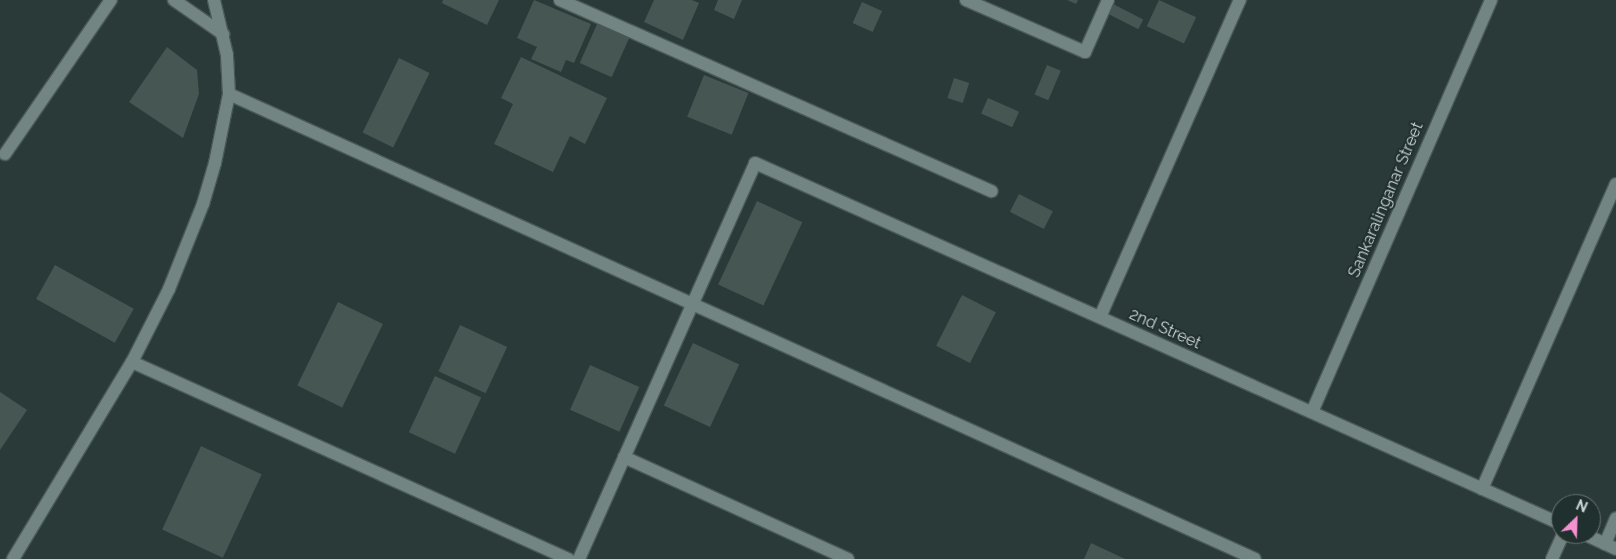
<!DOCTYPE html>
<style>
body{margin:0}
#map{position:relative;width:1616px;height:559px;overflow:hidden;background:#2a3a38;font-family:Raleway,sans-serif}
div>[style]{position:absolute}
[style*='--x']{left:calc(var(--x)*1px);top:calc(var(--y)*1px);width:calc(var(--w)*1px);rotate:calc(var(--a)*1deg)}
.building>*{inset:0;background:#455653;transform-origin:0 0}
.roads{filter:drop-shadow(1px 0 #4a5856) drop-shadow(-1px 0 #4a5856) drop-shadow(0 1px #4a5856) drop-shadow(0 -1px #4a5856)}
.minor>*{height:12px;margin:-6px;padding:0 6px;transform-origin:6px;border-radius:6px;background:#738582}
span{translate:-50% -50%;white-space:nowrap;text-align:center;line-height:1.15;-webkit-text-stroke:4px #20302e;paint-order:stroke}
.street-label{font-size:16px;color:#cdd7d5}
.north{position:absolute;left:1551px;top:494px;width:50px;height:50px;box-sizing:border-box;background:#20302e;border:1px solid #657371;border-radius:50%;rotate:24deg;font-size:14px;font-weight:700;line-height:20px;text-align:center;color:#cdd7d5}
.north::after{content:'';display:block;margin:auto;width:18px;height:22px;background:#f690cf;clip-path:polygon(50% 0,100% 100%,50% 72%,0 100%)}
</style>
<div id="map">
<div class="building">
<div style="clip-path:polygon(443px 0,499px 0,487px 25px,442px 3px)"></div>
<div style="clip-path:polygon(534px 0,591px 24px,574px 63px,566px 60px,561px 72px,531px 59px,537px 47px,517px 38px)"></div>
<div style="clip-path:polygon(654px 0,692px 0,699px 3px,683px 40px,644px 22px)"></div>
<div style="clip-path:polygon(718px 0,742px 0,734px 19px,714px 10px)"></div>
<div style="clip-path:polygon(1067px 0,1078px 0,1076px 4px)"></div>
<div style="left:1159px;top:0;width:41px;height:29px;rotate:25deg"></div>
<div style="left:862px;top:2px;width:22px;height:23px;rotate:24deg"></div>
<div style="left:1113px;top:4px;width:34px;height:11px;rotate:27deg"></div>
<div style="left:598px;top:22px;width:35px;height:45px;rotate:24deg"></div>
<div style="clip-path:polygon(167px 47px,197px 70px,199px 94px,183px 138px,129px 102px)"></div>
<div style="clip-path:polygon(521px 57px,607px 98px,585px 144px,570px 136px,553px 172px,494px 144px,513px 104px,501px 98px)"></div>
<div style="left:399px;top:58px;width:34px;height:83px;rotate:26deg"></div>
<div style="left:1047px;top:65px;width:15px;height:32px;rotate:23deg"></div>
<div style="left:704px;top:75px;width:48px;height:45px;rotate:22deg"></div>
<div style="left:954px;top:78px;width:16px;height:21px;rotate:18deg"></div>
<div style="left:988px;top:98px;width:34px;height:17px;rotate:24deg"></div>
<div style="left:1019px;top:194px;width:38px;height:20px;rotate:27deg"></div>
<div style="left:757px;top:201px;width:50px;height:92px;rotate:25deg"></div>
<div style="left:55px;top:265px;width:90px;height:39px;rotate:29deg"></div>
<div style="left:962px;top:295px;width:38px;height:57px;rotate:27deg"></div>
<div style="left:338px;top:302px;width:50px;height:93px;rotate:26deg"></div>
<div style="left:460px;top:325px;width:52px;height:51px;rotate:25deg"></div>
<div style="left:693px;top:343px;width:51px;height:69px;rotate:25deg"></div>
<div style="left:590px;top:365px;width:54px;height:49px;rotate:24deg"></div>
<div style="left:435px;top:376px;width:51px;height:62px;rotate:25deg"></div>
<div style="clip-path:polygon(0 392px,27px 410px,0 450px)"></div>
<div style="left:201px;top:446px;width:67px;height:92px;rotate:25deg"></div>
<div style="clip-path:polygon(1091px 543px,1125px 559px,1084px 559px)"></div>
</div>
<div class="roads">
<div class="minor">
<div style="--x:174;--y:0;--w:60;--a:34.8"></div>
<div style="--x:560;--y:0;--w:472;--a:23.9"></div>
<div style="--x:966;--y:0;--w:130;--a:23.6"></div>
<div style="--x:1085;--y:52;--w:57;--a:-66.1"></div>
<div style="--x:229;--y:94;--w:1126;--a:24.38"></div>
<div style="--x:5;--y:154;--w:187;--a:-55.5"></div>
<div style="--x:1100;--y:317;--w:347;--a:-66.2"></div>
<div style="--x:132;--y:362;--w:479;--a:24.3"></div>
<div style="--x:1312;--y:412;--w:449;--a:-66.5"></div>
<div style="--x:624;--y:457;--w:246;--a:24.5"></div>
<div style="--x:1482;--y:489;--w:333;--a:-66.3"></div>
<div style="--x:1584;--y:534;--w:35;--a:25"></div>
<div style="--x:1605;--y:544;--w:28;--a:-67"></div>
<div style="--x:13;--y:559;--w:230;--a:-58.9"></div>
<div style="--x:132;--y:362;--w:82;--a:-63.1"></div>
<div style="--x:169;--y:289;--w:92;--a:-68.2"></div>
<div style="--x:203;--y:204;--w:43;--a:-73.7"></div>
<div style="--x:215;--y:163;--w:70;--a:-78.5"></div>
<div style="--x:229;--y:94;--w:39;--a:-93"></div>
<div style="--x:227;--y:55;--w:57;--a:-103.3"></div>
<div style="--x:579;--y:559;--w:433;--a:-66"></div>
<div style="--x:755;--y:163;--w:883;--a:24.13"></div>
<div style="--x:1552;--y:559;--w:27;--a:-66"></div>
</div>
</div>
<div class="street-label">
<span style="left:1386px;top:200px;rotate:-67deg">Sankaralinganar Street</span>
<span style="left:1165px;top:329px;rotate:24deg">2nd Street</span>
</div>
<div class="north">N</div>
</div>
